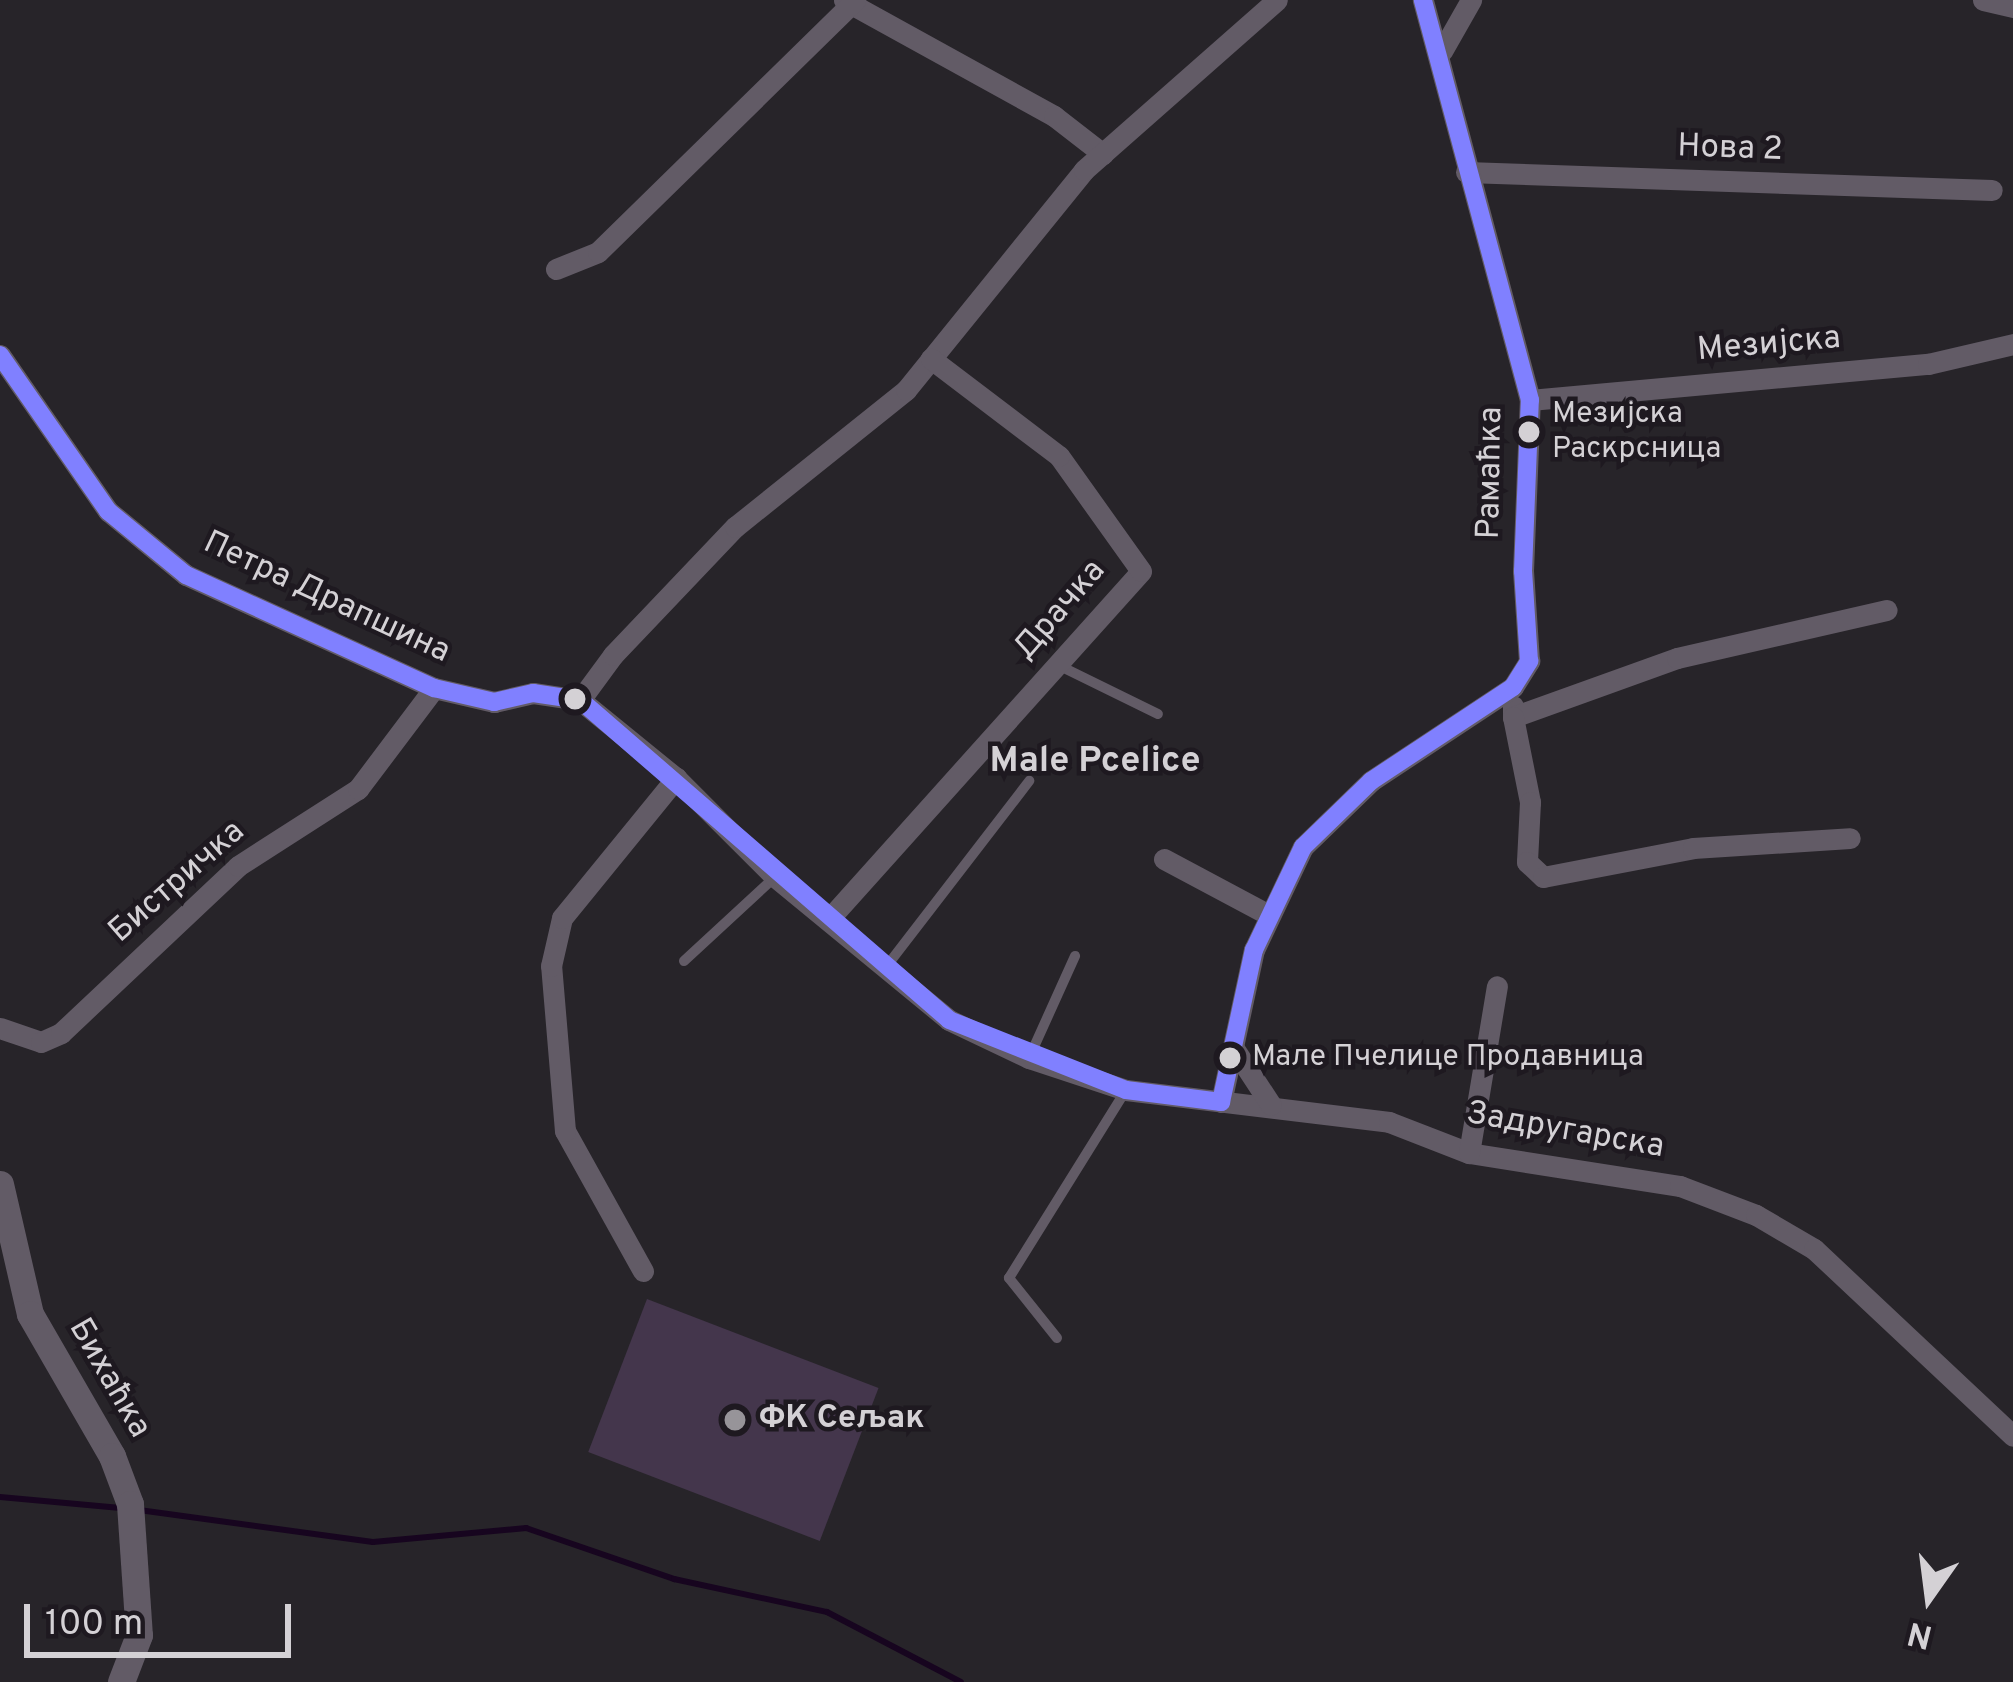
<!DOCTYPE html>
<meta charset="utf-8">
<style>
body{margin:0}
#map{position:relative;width:2013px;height:1682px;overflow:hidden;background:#272429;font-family:Overpass,sans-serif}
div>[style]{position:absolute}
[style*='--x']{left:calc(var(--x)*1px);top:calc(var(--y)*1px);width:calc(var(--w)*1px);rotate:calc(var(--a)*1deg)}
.green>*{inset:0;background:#44364c;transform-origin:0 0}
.stream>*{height:6px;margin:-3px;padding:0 3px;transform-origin:3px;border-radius:3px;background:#17051f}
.service>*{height:10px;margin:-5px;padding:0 5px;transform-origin:5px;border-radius:5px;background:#625b66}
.minor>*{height:21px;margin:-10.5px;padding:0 10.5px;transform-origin:10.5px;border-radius:10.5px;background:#625b66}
.tertiary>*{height:27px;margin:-13.5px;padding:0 13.5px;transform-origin:13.5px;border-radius:13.5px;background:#625b66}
.bus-1>*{height:18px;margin:-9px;padding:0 9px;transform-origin:9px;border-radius:9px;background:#8080ff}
.dots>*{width:33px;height:33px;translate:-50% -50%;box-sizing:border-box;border:6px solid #1e1920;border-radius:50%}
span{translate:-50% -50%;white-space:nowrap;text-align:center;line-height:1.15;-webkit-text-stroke:9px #1e1920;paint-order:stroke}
.bus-label{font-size:30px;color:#d4d1d5}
.left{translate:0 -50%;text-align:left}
.street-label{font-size:33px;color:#d4d1d5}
.poi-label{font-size:33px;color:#d4d1d5;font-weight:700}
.neighbourhood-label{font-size:36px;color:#d4d1d5;font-weight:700}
.north{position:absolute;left:1869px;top:1538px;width:120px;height:120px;-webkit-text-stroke:9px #1e1920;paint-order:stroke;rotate:194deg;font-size:33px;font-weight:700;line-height:48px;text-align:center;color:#d4d1d5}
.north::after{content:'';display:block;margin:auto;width:42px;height:54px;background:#d4d1d5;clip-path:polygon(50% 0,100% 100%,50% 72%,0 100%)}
.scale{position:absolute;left:24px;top:1604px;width:267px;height:54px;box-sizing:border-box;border:6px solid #d4d1d5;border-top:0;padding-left:15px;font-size:36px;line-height:42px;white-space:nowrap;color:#d4d1d5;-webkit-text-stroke:9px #1e1920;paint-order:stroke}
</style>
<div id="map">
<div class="green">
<div style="left:647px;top:1299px;width:248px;height:164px;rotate:21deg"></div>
</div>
<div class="stream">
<div style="--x:0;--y:1497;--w:121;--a:5.2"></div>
<div style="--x:139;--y:1510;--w:236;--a:7.8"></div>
<div style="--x:373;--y:1542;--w:154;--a:-5.2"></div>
<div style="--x:526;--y:1528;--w:157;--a:19"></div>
<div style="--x:674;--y:1579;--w:157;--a:12.2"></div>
<div style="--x:827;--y:1612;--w:151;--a:27.6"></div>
</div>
<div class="service">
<div style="--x:1060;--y:666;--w:109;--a:26.1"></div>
<div style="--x:684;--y:961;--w:124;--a:-42.7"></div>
<div style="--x:886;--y:967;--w:235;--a:-52.4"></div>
<div style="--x:1029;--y:1058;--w:112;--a:-65.7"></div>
<div style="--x:1057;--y:1338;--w:77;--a:-128.7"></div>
<div style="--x:1009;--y:1278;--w:221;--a:-58.1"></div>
</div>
<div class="minor">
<div style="--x:844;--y:0;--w:240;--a:28.9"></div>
<div style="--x:1054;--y:116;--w:62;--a:37.8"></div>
<div style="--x:1983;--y:0;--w:31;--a:13"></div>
<div style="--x:1442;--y:51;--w:59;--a:-60.4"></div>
<div style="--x:1466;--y:172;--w:526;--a:1.96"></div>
<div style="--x:556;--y:269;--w:45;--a:-22"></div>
<div style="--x:598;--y:252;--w:360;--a:-44.4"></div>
<div style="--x:0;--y:355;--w:190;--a:55.3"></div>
<div style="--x:108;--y:511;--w:101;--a:39.4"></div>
<div style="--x:186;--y:575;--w:273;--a:24.5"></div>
<div style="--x:434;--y:688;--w:62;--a:13.1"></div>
<div style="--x:494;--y:702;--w:40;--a:-13"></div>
<div style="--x:533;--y:693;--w:48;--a:8.5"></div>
<div style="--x:580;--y:700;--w:124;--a:39.1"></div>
<div style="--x:676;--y:778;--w:140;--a:45"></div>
<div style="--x:775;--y:877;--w:225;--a:39.4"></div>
<div style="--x:949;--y:1020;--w:89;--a:25.4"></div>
<div style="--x:1029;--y:1058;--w:102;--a:18.3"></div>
<div style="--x:1126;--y:1090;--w:265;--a:6.9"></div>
<div style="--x:1389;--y:1122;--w:86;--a:21.2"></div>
<div style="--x:1469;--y:1153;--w:214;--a:8.9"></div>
<div style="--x:1680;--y:1186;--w:81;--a:20.9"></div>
<div style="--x:1756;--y:1215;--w:67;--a:30.4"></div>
<div style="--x:1814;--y:1249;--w:273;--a:43.2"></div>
<div style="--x:1530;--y:400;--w:400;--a:-5.2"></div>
<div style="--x:1928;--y:364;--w:87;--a:-13.2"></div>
<div style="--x:580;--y:700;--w:56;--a:-53.7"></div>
<div style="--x:613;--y:655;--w:177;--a:-46.4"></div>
<div style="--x:735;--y:527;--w:219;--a:-38.7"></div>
<div style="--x:906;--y:390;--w:283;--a:-51"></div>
<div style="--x:1084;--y:170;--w:257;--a:-41.4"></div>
<div style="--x:1513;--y:706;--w:11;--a:90"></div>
<div style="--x:1513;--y:717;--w:174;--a:-19.8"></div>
<div style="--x:1677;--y:658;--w:215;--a:-12.9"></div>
<div style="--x:1513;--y:717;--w:87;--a:78.7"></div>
<div style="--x:1530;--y:802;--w:60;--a:92.9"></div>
<div style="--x:1527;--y:862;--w:22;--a:43"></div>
<div style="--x:1543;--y:877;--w:153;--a:-10.9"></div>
<div style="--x:1693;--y:848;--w:157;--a:-3.6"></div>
<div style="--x:1164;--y:859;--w:117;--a:28.1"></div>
<div style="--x:829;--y:919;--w:467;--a:-48.1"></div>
<div style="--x:1141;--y:571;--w:141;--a:-125.5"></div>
<div style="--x:1059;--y:456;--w:161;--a:-142.8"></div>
<div style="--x:0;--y:1028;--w:43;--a:18.9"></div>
<div style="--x:41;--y:1042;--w:22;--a:-24"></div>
<div style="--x:61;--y:1033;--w:243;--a:-43.3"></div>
<div style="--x:238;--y:866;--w:143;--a:-32.7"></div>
<div style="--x:358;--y:789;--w:126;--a:-53"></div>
<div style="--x:1233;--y:1047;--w:69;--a:56.8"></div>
<div style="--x:1221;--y:1102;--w:156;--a:-77.8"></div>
<div style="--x:1254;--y:950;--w:114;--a:-64.6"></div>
<div style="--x:1303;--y:847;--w:95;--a:-44.1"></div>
<div style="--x:1371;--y:781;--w:170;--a:-33.5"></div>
<div style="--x:1513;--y:687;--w:31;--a:-58"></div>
<div style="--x:1529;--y:661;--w:90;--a:-93.8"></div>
<div style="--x:1523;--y:571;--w:171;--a:-87.7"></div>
<div style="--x:1530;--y:400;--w:414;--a:-105"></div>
<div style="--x:1469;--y:1153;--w:169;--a:-80.5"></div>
<div style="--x:643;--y:1271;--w:160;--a:-119.1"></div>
<div style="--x:565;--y:1131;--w:166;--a:-94.8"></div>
<div style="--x:551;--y:966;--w:49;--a:-77.1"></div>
<div style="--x:562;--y:918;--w:181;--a:-50.8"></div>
</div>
<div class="tertiary">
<div style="--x:0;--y:1184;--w:133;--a:77"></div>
<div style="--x:30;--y:1314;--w:164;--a:60"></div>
<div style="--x:112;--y:1456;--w:51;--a:69.4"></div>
<div style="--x:130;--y:1504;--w:131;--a:86.1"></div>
<div style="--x:139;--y:1635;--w:50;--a:111"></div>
</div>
<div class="bus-1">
<div style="--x:0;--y:355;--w:190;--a:55.3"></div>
<div style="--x:108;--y:511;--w:101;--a:39.4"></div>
<div style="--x:186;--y:575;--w:273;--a:24.5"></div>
<div style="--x:434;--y:688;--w:62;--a:13.1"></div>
<div style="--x:494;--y:702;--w:40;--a:-13"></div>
<div style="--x:533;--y:693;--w:48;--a:8.5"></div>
<div style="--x:580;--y:700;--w:488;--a:40.9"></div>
<div style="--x:949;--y:1020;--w:190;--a:21.6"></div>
<div style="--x:1126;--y:1090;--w:96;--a:7.2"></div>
<div style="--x:1221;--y:1102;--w:156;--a:-77.8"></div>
<div style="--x:1254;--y:950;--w:114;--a:-64.6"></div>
<div style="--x:1303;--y:847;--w:95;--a:-44.1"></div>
<div style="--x:1371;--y:781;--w:170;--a:-33.5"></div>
<div style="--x:1513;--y:687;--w:31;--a:-58"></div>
<div style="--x:1529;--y:661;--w:90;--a:-93.8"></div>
<div style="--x:1523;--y:571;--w:171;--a:-87.7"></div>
<div style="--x:1530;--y:400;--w:414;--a:-105"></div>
</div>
<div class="dots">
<div style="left:1529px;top:432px;background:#d4d1d5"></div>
<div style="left:575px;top:699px;background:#d4d1d5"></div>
<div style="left:1230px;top:1058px;background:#d4d1d5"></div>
<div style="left:735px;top:1420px;background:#979499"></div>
</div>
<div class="bus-label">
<span class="left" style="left:1552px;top:432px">Мезијска<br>Раскрсница</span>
<span class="left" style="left:1252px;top:1058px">Мале Пчелице Продавница</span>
</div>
<div class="street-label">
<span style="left:1730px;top:150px;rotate:2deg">Нова 2</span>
<span style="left:1769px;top:346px;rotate:-5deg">Мезијска</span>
<span style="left:1492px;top:473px;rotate:-89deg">Рамаћка</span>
<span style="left:326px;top:599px;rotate:25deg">Петра Драпшина</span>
<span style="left:1061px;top:611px;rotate:-49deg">Драчка</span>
<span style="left:178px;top:883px;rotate:-41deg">Бистричка</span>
<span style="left:1565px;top:1132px;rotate:10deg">Задругарска</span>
<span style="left:108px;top:1379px;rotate:60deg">Бихаћка</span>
</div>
<div class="poi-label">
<span class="left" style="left:759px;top:1420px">ФК Сељак</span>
</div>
<div class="neighbourhood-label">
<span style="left:1095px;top:763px">Male Pcelice</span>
</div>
<div class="north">N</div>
<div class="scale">100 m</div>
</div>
